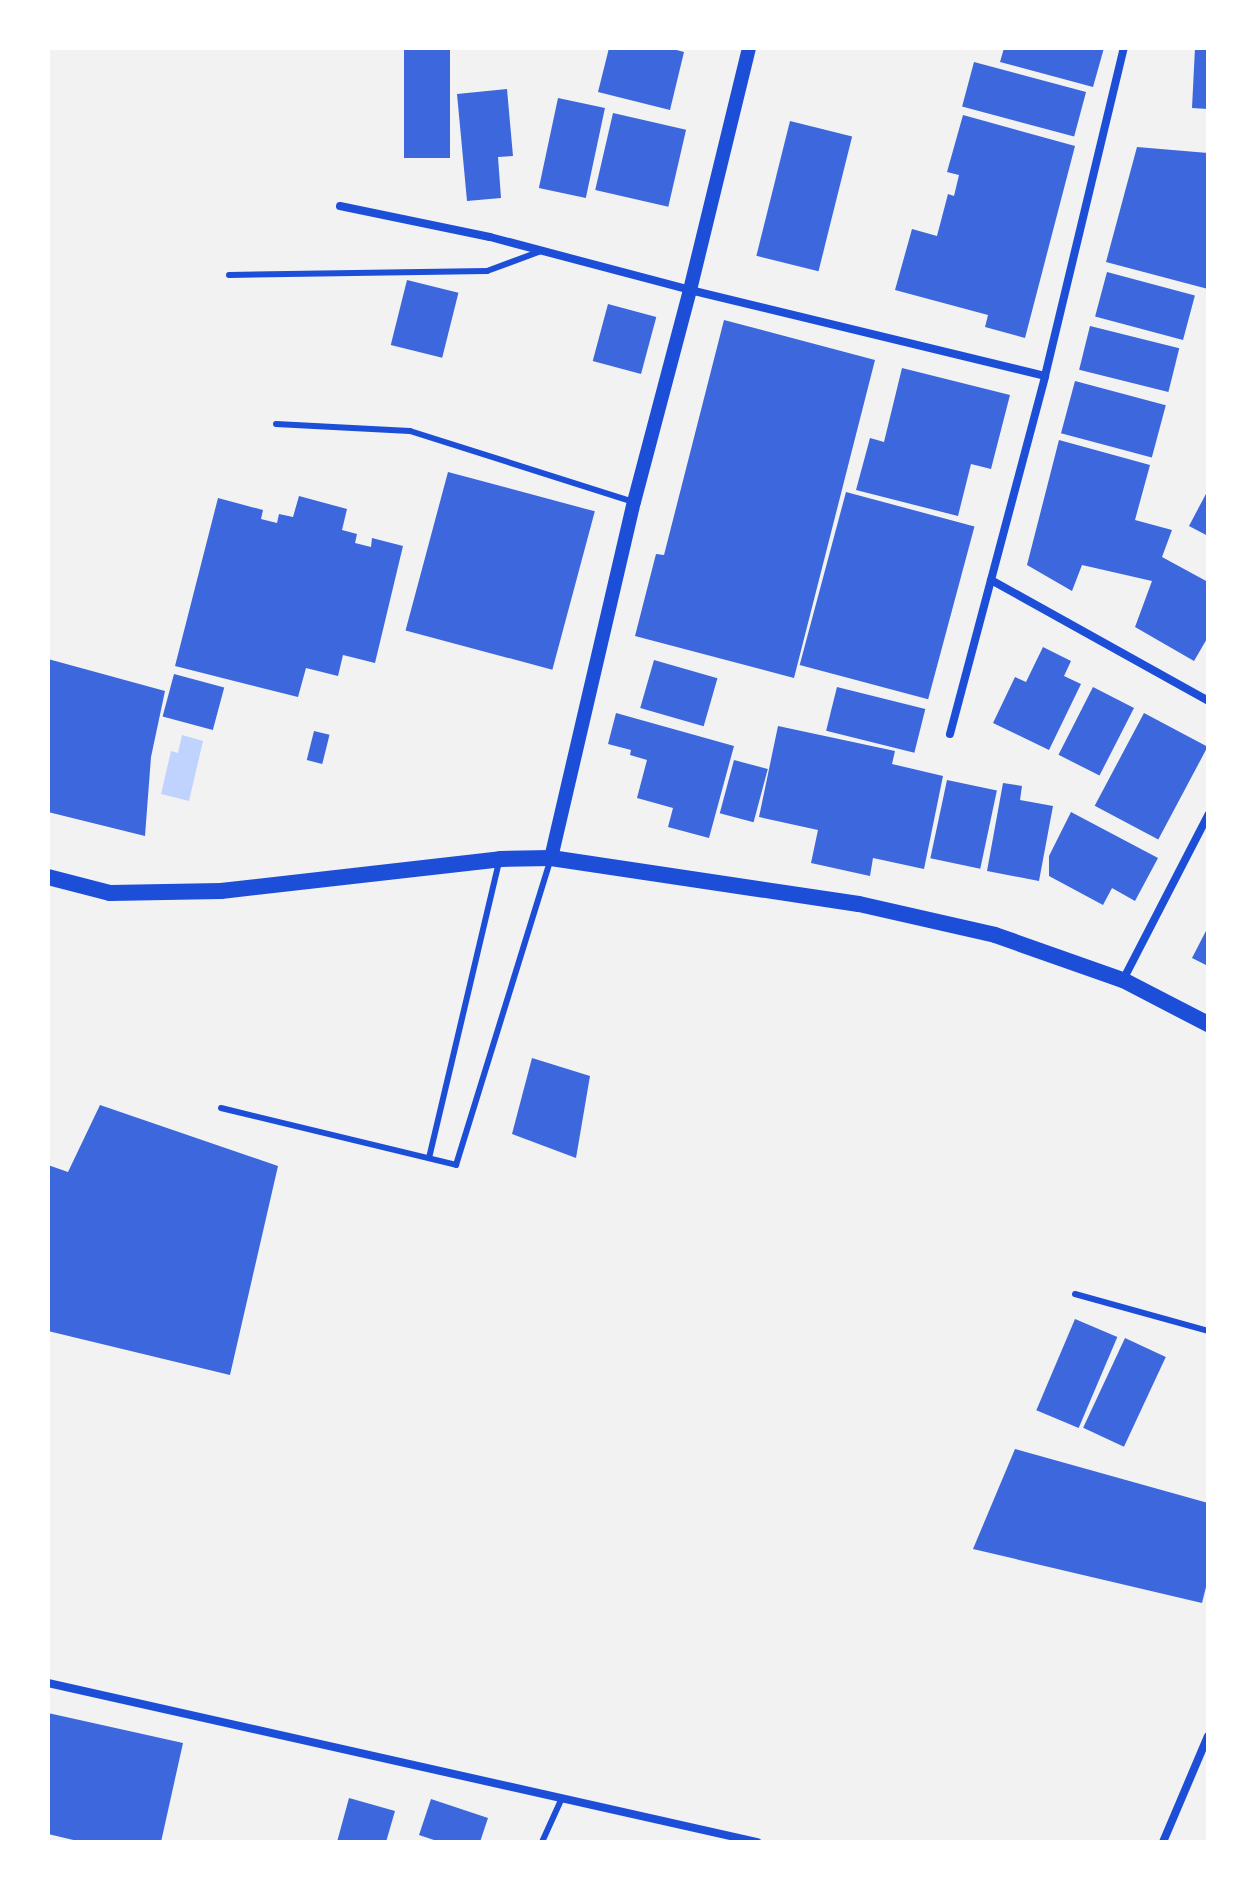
<!DOCTYPE html>
<style>
body{margin:0}
#map{position:relative;width:1256px;height:1890px;overflow:hidden;background:#f2f2f2;font-family:"Noto Sans",sans-serif}
div>[style]{position:absolute}
[style*='--x']{left:calc(var(--x)*1px);top:calc(var(--y)*1px);width:calc(var(--w)*1px);rotate:calc(var(--a)*1deg)}
.water>*{inset:0;background:#bfd3fe}
.building>*{inset:0;background:#3d67dc;transform-origin:0 0}
.service>*{height:6px;margin:-3px;padding:0 3px;transform-origin:3px;border-radius:3px;background:#1d4ed8}
.minor>*{height:8px;margin:-4px;padding:0 4px;transform-origin:4px;border-radius:4px;background:#1d4ed8}
.tertiary>*{height:14px;margin:-7px;padding:0 7px;transform-origin:7px;border-radius:7px;background:#1d4ed8}
.secondary>*{height:16px;margin:-8px;padding:0 8px;transform-origin:8px;border-radius:8px;background:#1d4ed8}
span{translate:-50% -50%;white-space:nowrap;text-align:center;line-height:1.15;-webkit-text-stroke:8px #fff;paint-order:stroke}
.frame{position:absolute;inset:0;border:50px solid #fff;pointer-events:none}
</style>
<div id="map">
<div class="water">
<div style="clip-path:polygon(182px 735px,203px 741px,189px 801px,161px 794px,171px 751px,178px 753px)"></div>
</div>
<div class="building">
<div style="left:404px;top:48px;width:46px;height:110px"></div>
<div style="clip-path:polygon(609px 48px,669px 48px,684px 52px,670px 110px,598px 92px)"></div>
<div style="clip-path:polygon(1004px 48px,1104px 48px,1093px 87px,1000px 62px)"></div>
<div style="clip-path:polygon(1195px 48px,1208px 48px,1208px 109px,1192px 108px)"></div>
<div style="left:974px;top:62px;width:116px;height:46px;rotate:15deg"></div>
<div style="clip-path:polygon(507px 89px,513px 156px,498px 157px,501px 198px,467px 201px,457px 94px)"></div>
<div style="left:558px;top:98px;width:48px;height:92px;rotate:12deg"></div>
<div style="left:613px;top:113px;width:75px;height:79px;rotate:13deg"></div>
<div style="clip-path:polygon(963px 115px,1075px 146px,1025px 338px,985px 327px,988px 315px,895px 290px,912px 229px,937px 236px,948px 194px,954px 196px,959px 175px,947px 172px)"></div>
<div style="left:790px;top:121px;width:64px;height:139px;rotate:14deg"></div>
<div style="clip-path:polygon(1137px 147px,1208px 153px,1208px 289px,1106px 262px)"></div>
<div style="left:1107px;top:272px;width:91px;height:46px;rotate:15deg"></div>
<div style="left:407px;top:280px;width:53px;height:67px;rotate:14deg"></div>
<div style="left:608px;top:304px;width:50px;height:59px;rotate:15deg"></div>
<div style="clip-path:polygon(724px 320px,875px 360px,794px 678px,635px 636px,656px 554px,664px 555px)"></div>
<div style="left:1090px;top:326px;width:92px;height:45px;rotate:14deg"></div>
<div style="clip-path:polygon(902px 368px,1010px 395px,991px 469px,971px 464px,958px 516px,856px 490px,870px 438px,884px 442px)"></div>
<div style="left:1075px;top:381px;width:94px;height:54px;rotate:15deg"></div>
<div style="clip-path:polygon(1059px 440px,1150px 465px,1135px 520px,1172px 530px,1162px 557px,1208px 582px,1208px 637px,1194px 661px,1135px 627px,1152px 581px,1082px 565px,1072px 591px,1027px 565px)"></div>
<div style="left:448px;top:472px;width:152px;height:164px;rotate:15deg"></div>
<div style="clip-path:polygon(1208px 490px,1208px 536px,1189px 526px)"></div>
<div style="left:846px;top:492px;width:133px;height:179px;rotate:15deg"></div>
<div style="clip-path:polygon(299px 496px,347px 509px,342px 530px,357px 534px,355px 543px,371px 547px,372px 538px,403px 546px,375px 663px,343px 655px,338px 676px,306px 668px,298px 697px,175px 666px,218px 498px,263px 510px,261px 519px,277px 523px,279px 514px,293px 517px)"></div>
<div style="clip-path:polygon(1043px 647px,1071px 661px,1064px 676px,1081px 684px,1049px 750px,993px 723px,1015px 677px,1026px 682px)"></div>
<div style="clip-path:polygon(48px 659px,165px 691px,151px 757px,145px 836px,48px 812px)"></div>
<div style="left:654px;top:660px;width:66px;height:50px;rotate:16deg"></div>
<div style="left:174px;top:674px;width:52px;height:44px;rotate:15deg"></div>
<div style="left:837px;top:687px;width:91px;height:45px;rotate:14deg"></div>
<div style="left:1093px;top:687px;width:46px;height:76px;rotate:27deg"></div>
<div style="clip-path:polygon(616px 713px,734px 746px,709px 838px,668px 827px,673px 808px,637px 798px,647px 760px,630px 755px,631px 750px,608px 744px)"></div>
<div style="left:1144px;top:713px;width:72px;height:105px;rotate:28deg"></div>
<div style="clip-path:polygon(778px 726px,895px 751px,892px 764px,943px 776px,924px 869px,873px 858px,870px 876px,811px 863px,818px 830px,759px 817px)"></div>
<div style="left:314px;top:731px;width:16px;height:30px;rotate:14deg"></div>
<div style="left:734px;top:760px;width:35px;height:55px;rotate:15deg"></div>
<div style="left:947px;top:780px;width:51px;height:80px;rotate:12deg"></div>
<div style="clip-path:polygon(1003px 783px,1022px 786px,1020px 800px,1053px 806px,1039px 881px,987px 871px)"></div>
<div style="clip-path:polygon(1071px 812px,1158px 858px,1135px 901px,1112px 888px,1103px 905px,1049px 876px,1049px 856px)"></div>
<div style="clip-path:polygon(1208px 927px,1208px 966px,1192px 958px)"></div>
<div style="clip-path:polygon(532px 1058px,590px 1076px,576px 1158px,512px 1134px)"></div>
<div style="clip-path:polygon(100px 1105px,278px 1166px,230px 1375px,48px 1331px,48px 1165px,68px 1172px)"></div>
<div style="left:1075px;top:1319px;width:46px;height:99px;rotate:23deg"></div>
<div style="left:1125px;top:1338px;width:45px;height:99px;rotate:25deg"></div>
<div style="clip-path:polygon(1015px 1449px,1208px 1503px,1208px 1579px,1202px 1603px,973px 1549px)"></div>
<div style="clip-path:polygon(48px 1713px,183px 1743px,161px 1842px,82px 1842px,48px 1834px)"></div>
<div style="clip-path:polygon(349px 1798px,395px 1811px,386px 1842px,337px 1842px)"></div>
<div style="clip-path:polygon(431px 1799px,488px 1818px,480px 1842px,440px 1842px,419px 1835px)"></div>
</div>
<div class="service">
<div style="--x:229;--y:275;--w:258;--a:-0.9"></div>
<div style="--x:487;--y:271;--w:58;--a:-20.3"></div>
<div style="--x:276;--y:424;--w:134;--a:3"></div>
<div style="--x:410;--y:431;--w:235;--a:17.6"></div>
<div style="--x:221;--y:1108;--w:242;--a:13.6"></div>
<div style="--x:456;--y:1165;--w:317;--a:-72.8"></div>
<div style="--x:429;--y:1158;--w:304;--a:-76.7"></div>
<div style="--x:1075;--y:1294;--w:138;--a:15.5"></div>
<div style="--x:542;--y:1842;--w:48;--a:-65.6"></div>
</div>
<div class="minor">
<div style="--x:340;--y:206;--w:153;--a:11.7"></div>
<div style="--x:490;--y:237;--w:207;--a:14.8"></div>
<div style="--x:690;--y:290;--w:365;--a:13.6"></div>
<div style="--x:991;--y:580;--w:248;--a:29.1"></div>
<div style="--x:950;--y:734;--w:370;--a:-75.1"></div>
<div style="--x:1045;--y:376;--w:337;--a:-76.5"></div>
<div style="--x:1123;--y:980;--w:186;--a:-62.7"></div>
<div style="--x:48;--y:1683;--w:727;--a:12.64"></div>
<div style="--x:1163;--y:1842;--w:115;--a:-67"></div>
</div>
<div class="tertiary">
<div style="--x:551;--y:858;--w:366;--a:-76.9"></div>
<div style="--x:634;--y:502;--w:219;--a:-75.2"></div>
<div style="--x:690;--y:290;--w:249;--a:-76.3"></div>
</div>
<div class="secondary">
<div style="--x:48;--y:877;--w:64;--a:14.5"></div>
<div style="--x:110;--y:893;--w:111;--a:-1"></div>
<div style="--x:221;--y:891;--w:281;--a:-6.5"></div>
<div style="--x:500;--y:859;--w:51;--a:-1.1"></div>
<div style="--x:551;--y:858;--w:311;--a:8.5"></div>
<div style="--x:859;--y:904;--w:139;--a:12.8"></div>
<div style="--x:995;--y:935;--w:136;--a:19.4"></div>
<div style="--x:1123;--y:980;--w:96;--a:27.4"></div>
</div>
<div class="frame"></div>
</div>
